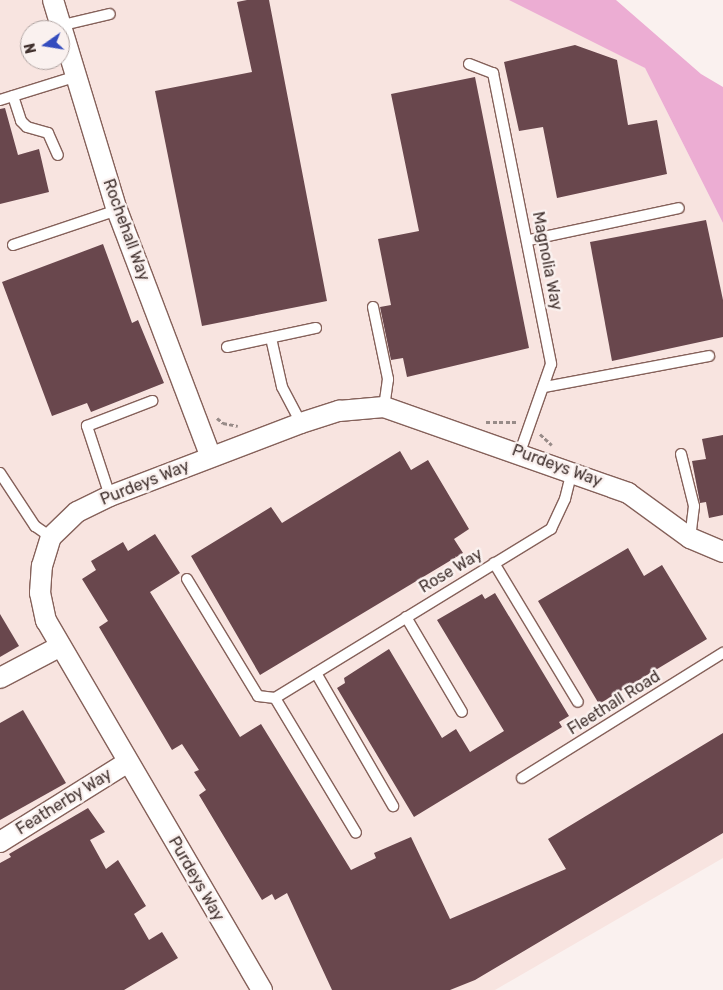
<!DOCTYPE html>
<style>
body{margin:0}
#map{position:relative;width:723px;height:990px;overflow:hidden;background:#faf1ef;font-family:Rubik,sans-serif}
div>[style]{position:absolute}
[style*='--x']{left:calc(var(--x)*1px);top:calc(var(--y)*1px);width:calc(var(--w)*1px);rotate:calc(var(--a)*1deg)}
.built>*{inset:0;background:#f8e4e0}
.water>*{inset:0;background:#ecadd3}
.building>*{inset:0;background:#69474d}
.path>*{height:3px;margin-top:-1.5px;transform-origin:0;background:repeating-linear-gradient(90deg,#988b88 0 4px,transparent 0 6.5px)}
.roads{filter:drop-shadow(1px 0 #85615a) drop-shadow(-1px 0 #85615a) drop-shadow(0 1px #85615a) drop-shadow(0 -1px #85615a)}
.service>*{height:10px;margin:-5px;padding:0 5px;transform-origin:5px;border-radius:5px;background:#fff}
.minor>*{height:20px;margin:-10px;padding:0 10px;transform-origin:10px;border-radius:10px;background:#fff}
span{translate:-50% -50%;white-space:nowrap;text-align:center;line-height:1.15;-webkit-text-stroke:5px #faf1ef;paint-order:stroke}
.street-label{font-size:16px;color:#41312e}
.north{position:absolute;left:20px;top:20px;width:50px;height:50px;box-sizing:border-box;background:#faf1ef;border:1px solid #b0a4a2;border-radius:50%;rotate:257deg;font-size:14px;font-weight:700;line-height:20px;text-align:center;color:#41312e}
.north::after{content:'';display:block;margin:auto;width:18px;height:22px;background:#344cbe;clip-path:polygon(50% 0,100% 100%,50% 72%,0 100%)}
</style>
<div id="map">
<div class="built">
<div style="clip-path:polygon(evenodd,0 0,515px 0,645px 68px,723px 223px,723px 858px,495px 990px,0 990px,0 0,30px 30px,60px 30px,60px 60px,30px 60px,30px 30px)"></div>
</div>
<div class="water">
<div style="clip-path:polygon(509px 0,616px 0,701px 74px,723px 87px,723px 223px,645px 68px)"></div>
</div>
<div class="building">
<div style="clip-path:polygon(247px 0,269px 0,327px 301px,202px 326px,155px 91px,252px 72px,237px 2px)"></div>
<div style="clip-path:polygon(575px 45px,617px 60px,628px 125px,657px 120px,667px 174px,557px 198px,543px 127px,519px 131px,504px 62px)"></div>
<div style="clip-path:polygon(475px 77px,529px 348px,407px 377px,403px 358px,391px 360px,380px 307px,391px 305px,378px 239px,419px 231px,391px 94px)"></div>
<div style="clip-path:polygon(5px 108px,18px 155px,39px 149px,49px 192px,0 204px,0 109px)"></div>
<div style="clip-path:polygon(706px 220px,723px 300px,723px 337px,612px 361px,590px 242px)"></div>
<div style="clip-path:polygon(103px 244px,132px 323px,138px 320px,164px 383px,91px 412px,87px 403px,52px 416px,2px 282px)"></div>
<div style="clip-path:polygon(723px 435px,723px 515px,709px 518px,706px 502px,700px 503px,692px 461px,706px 459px,702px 439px)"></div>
<div style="clip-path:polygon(400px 451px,411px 470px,428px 460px,469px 529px,454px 539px,463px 553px,260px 675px,191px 556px,271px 507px,282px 523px)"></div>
<div style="clip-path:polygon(155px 534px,180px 573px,150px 592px,240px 737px,261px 724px,351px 870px,376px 858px,374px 853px,411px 837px,450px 919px,566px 869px,548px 839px,723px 733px,723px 833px,475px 980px,450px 990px,332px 990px,287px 893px,275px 900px,272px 894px,262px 900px,199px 795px,206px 790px,194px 772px,199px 770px,182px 744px,172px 750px,99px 627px,108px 621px,82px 579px,96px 570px,91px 561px,123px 542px,128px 551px)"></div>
<div style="clip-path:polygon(628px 548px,644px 576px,662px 565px,707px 639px,599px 704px,538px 601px)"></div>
<div style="clip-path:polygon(495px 593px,569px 716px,559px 722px,562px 727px,414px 817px,337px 688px,345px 683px,344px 678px,389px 649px,442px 738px,456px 729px,470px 752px,504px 731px,437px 620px,482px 594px,485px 599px)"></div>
<div style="clip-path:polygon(0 614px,19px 646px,0 657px)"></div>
<div style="clip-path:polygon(23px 710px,66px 783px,0 820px,0 723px)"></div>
<div style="clip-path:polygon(88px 808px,105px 832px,90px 840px,106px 869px,118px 860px,146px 906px,134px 914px,149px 940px,162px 932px,178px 958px,124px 990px,0 990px,0 863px,11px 857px,9px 854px)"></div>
</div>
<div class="path">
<div style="--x:217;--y:418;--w:8;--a:40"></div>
<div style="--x:223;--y:423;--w:15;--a:11"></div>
<div style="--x:486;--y:422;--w:31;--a:0"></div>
<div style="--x:540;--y:434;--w:16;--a:43"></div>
</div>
<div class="roads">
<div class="service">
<div style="--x:59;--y:26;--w:52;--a:-13.2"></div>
<div style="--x:469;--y:64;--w:26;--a:21"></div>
<div style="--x:493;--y:73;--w:297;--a:78.7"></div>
<div style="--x:551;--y:364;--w:93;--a:109.4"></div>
<div style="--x:13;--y:96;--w:26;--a:72"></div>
<div style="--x:21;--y:121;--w:8;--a:45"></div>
<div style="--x:27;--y:127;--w:22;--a:16"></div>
<div style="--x:48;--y:133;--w:24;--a:66"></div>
<div style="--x:0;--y:100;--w:77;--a:-17.3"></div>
<div style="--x:529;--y:240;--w:153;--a:-12"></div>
<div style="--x:13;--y:245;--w:110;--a:-18.6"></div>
<div style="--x:373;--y:307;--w:74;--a:78.2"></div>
<div style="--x:388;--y:379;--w:28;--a:98"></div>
<div style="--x:271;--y:338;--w:50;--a:77.3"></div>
<div style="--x:282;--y:387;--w:41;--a:62.2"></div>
<div style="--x:227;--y:347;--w:91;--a:-12.1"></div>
<div style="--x:545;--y:387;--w:167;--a:-10.7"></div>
<div style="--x:681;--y:454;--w:54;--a:76"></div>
<div style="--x:694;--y:506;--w:32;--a:97"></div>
<div style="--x:0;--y:473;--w:64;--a:56.6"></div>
<div style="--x:35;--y:526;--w:19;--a:35"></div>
<div style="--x:110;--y:496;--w:74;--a:-108.2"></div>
<div style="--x:87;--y:426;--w:70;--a:-21"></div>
<div style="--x:494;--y:563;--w:162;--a:58.9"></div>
<div style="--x:187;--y:579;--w:137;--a:58.7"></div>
<div style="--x:258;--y:696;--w:17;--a:7"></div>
<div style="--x:275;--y:698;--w:324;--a:-31.5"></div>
<div style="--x:551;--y:529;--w:33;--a:-65"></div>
<div style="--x:565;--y:499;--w:29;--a:-76"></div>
<div style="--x:406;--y:617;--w:110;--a:59.5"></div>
<div style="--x:316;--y:673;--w:154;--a:59.9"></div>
<div style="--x:275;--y:698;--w:157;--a:59"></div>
<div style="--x:522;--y:778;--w:237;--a:-31.9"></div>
</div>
<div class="minor">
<div style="--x:53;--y:0;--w:220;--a:73.1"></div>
<div style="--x:117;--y:210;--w:264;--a:69.2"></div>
<div style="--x:0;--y:678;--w:67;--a:-27.7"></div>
<div style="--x:0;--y:842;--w:151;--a:-32"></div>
<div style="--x:262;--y:990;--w:428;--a:-120.3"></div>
<div style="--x:46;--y:621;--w:29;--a:-102"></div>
<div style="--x:40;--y:593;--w:27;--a:-86"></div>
<div style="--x:42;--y:566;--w:30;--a:-73"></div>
<div style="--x:51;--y:537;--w:36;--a:-44"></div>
<div style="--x:77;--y:512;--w:37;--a:-26"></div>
<div style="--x:110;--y:496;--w:204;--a:-20.9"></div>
<div style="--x:301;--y:423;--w:40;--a:-18"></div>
<div style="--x:339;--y:411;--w:45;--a:-5.1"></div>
<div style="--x:384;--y:407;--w:259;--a:19.4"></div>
<div style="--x:628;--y:493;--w:77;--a:36"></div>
<div style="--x:690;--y:538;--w:36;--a:23"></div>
</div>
</div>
<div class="street-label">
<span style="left:126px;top:230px;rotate:70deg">Rochehall Way</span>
<span style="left:547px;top:261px;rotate:79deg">Magnolia Way</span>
<span style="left:557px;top:466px;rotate:20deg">Purdeys Way</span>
<span style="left:145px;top:483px;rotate:-22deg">Purdeys Way</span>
<span style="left:451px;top:571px;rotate:-31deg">Rose Way</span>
<span style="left:614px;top:703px;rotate:-32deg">Fleethall Road</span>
<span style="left:64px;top:802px;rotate:-32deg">Featherby Way</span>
<span style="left:196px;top:879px;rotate:60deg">Purdeys Way</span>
</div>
<div class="north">N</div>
</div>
